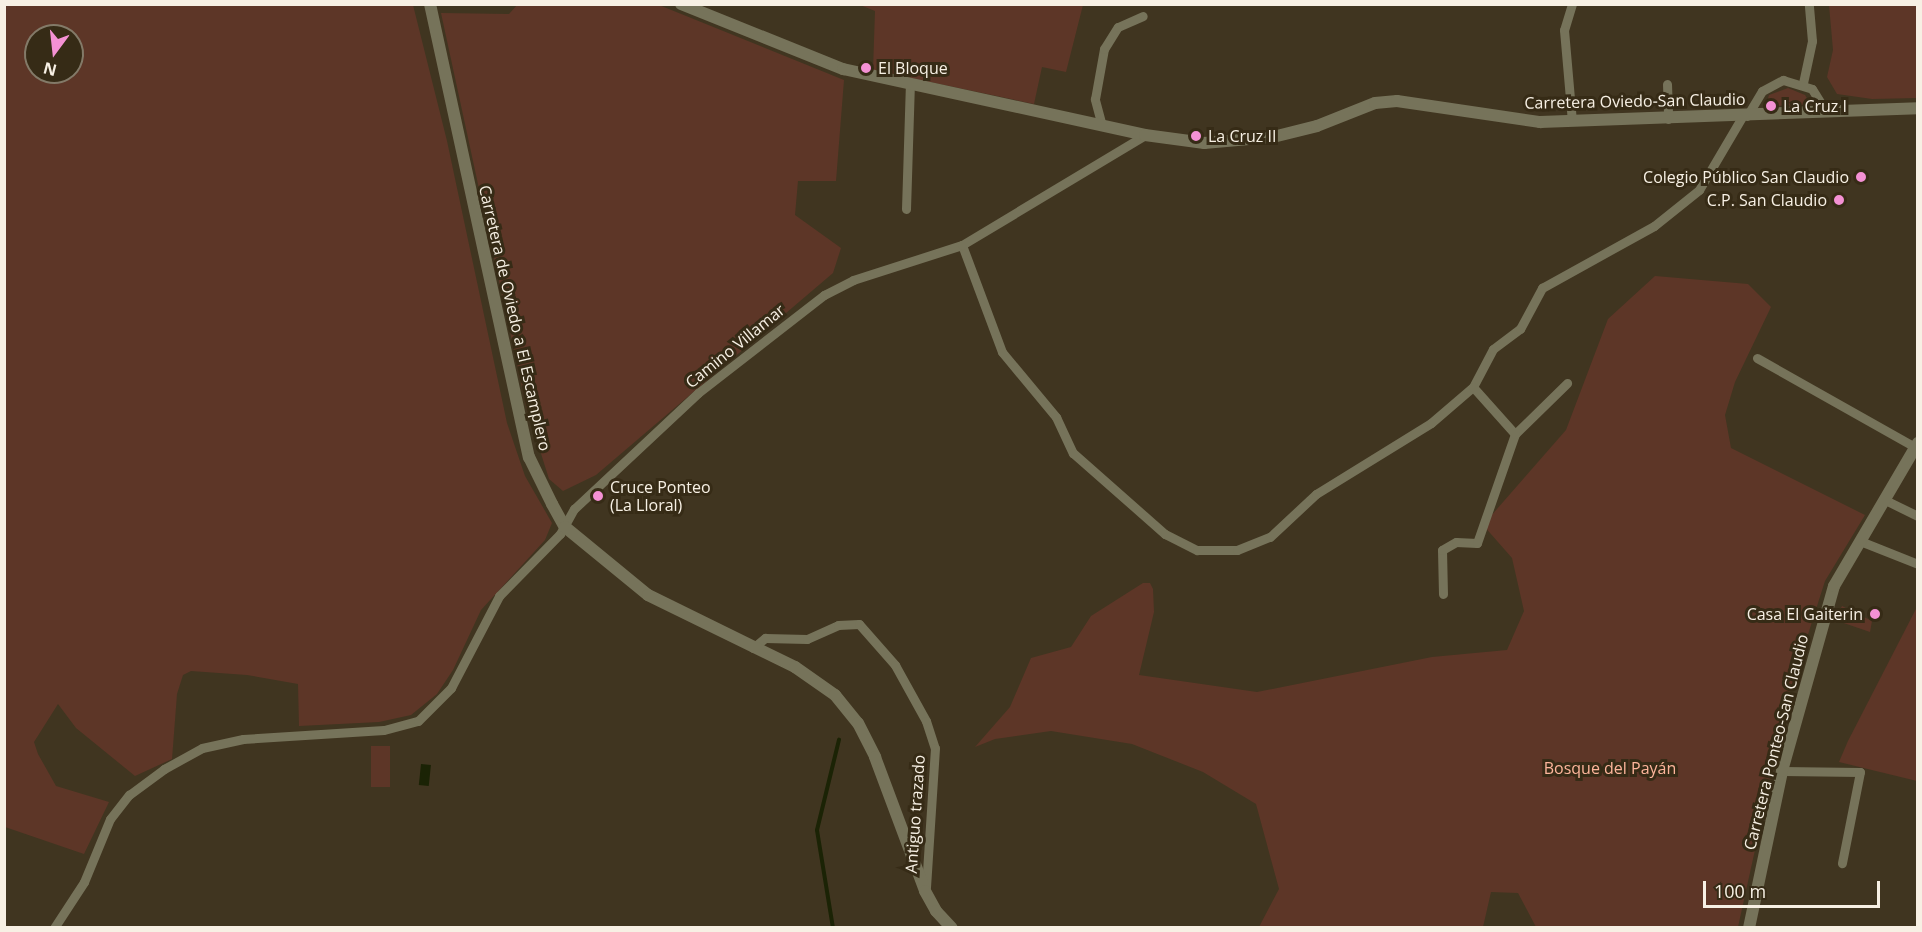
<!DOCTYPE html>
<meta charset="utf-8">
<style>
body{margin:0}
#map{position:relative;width:1922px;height:932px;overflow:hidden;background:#403520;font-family:"Open Sans",sans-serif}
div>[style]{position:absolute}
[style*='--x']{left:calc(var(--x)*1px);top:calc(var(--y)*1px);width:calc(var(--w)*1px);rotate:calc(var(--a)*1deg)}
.green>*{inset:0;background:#5d3627;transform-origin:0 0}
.water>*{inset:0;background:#1b2305;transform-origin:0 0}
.stream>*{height:4px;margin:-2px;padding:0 2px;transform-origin:2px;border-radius:2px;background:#1b2305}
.minor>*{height:9px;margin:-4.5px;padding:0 4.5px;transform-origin:4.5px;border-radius:4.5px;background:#76735a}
.tertiary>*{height:12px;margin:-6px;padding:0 6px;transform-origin:6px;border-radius:6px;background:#76735a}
.dots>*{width:16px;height:16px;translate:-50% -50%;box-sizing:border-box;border:3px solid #362b16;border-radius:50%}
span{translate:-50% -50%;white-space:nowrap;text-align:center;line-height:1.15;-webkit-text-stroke:6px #362b16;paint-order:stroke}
.poi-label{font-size:16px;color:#f7f0e4}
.left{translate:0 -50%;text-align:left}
.right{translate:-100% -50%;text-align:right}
.street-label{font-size:16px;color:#f7f0e4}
.park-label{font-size:16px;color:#fdb59b}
.frame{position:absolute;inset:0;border:6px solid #f7f0e4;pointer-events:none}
.north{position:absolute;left:24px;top:24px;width:60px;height:60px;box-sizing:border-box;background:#362b16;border:2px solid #837a68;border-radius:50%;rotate:195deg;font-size:16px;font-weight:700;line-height:24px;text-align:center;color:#f7f0e4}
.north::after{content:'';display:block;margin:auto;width:21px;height:27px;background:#f491d4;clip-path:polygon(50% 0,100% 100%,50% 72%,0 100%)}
.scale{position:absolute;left:1703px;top:881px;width:177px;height:27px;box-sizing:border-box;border:3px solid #f7f0e4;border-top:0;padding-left:8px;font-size:18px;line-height:21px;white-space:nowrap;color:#f7f0e4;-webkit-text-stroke:4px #362b16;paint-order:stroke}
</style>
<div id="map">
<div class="green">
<div style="clip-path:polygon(518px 4px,659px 5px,844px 80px,836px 181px,798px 181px,795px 215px,841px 248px,833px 273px,596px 475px,563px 491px,549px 479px,526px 406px,441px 13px,509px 14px)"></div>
<div style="clip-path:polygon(evenodd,4px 5px,413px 5px,447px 141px,507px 423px,525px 476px,552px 523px,545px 540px,481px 610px,453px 670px,437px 694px,411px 715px,379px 722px,299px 726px,298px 684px,247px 675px,191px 671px,183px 675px,177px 694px,172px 759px,135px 776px,76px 728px,58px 704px,34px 742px,38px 754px,56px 786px,109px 802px,84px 854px,5px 827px,4px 5px,36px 36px,72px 36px,72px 72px,36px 72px,36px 36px)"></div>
<div style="clip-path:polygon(860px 5px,1083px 5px,1066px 72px,1042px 67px,1034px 104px,873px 70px,875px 11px)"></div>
<div style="clip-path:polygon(1829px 5px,1917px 5px,1917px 98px,1872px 99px,1837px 94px,1827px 77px,1833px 50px)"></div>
<div style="clip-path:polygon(1788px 88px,1805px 95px,1811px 105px,1766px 106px,1769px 95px)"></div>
<div style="clip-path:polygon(1655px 276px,1748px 284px,1771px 307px,1735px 382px,1725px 415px,1731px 448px,1865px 515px,1825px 581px,1790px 691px,1738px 927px,1536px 927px,1518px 893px,1491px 892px,1483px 927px,1259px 927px,1279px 889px,1256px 804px,1203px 772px,1132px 744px,1051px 731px,995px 739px,975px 747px,1010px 707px,1031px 658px,1071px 647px,1091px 616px,1143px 583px,1150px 583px,1153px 589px,1154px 612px,1139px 675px,1257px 692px,1432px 657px,1507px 650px,1524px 611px,1512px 558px,1483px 525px,1566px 430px,1608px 319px)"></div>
<div style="clip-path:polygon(1842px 606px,1872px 621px,1870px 632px,1835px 620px)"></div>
<div style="clip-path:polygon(1917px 607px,1917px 781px,1839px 762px,1848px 741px)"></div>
<div style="left:371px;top:746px;width:19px;height:41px"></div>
</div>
<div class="water">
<div style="left:421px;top:764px;width:10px;height:21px;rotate:6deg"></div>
</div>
<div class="stream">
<div style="--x:833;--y:928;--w:99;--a:-99.3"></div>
<div style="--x:817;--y:830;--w:93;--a:-76.3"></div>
</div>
<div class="minor">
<div style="--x:1572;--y:4;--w:27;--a:107"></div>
<div style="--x:1564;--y:30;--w:91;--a:85"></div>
<div style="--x:1803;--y:83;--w:43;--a:-77.9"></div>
<div style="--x:1812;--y:41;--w:37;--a:-95"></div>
<div style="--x:1667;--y:84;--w:35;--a:88"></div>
<div style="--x:1747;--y:116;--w:29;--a:-59"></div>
<div style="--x:1762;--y:91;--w:24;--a:-28"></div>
<div style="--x:1783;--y:80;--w:30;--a:17"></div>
<div style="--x:1812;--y:89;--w:26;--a:58"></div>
<div style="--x:1102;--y:126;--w:28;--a:-105"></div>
<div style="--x:1095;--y:99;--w:51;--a:-79.8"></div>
<div style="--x:1104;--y:49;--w:26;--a:-58"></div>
<div style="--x:1118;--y:27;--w:27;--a:-24"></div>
<div style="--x:906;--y:209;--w:124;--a:-88.2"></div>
<div style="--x:962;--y:245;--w:114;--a:69.5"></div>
<div style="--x:1002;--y:352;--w:85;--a:50.3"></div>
<div style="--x:1056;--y:417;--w:40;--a:65"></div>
<div style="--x:1073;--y:453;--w:123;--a:41.4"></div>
<div style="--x:1165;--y:534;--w:36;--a:27"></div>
<div style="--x:1197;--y:550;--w:40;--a:0"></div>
<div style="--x:1237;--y:550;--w:35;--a:-22"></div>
<div style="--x:1270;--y:537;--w:63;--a:-43.1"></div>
<div style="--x:1316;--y:494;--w:135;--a:-31.7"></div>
<div style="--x:1431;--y:423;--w:55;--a:-40.6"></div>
<div style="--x:1473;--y:387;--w:43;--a:-62.2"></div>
<div style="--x:1493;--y:349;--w:34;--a:-37"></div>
<div style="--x:1520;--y:329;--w:47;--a:-61.8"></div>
<div style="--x:1542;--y:288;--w:128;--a:-29"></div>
<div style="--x:1654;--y:226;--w:58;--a:-38.7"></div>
<div style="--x:1699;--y:190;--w:85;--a:-59.5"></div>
<div style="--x:1757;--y:358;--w:181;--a:29.4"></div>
<div style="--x:1515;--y:434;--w:73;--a:-44.4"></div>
<div style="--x:1883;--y:499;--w:39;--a:26"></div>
<div style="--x:1860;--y:541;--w:62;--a:21.6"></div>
<div style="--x:1443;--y:594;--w:44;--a:-91.3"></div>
<div style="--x:1442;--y:550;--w:16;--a:-30"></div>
<div style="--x:1456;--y:542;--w:21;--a:3"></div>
<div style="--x:1477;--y:543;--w:115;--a:-70.8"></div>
<div style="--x:1515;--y:434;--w:63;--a:-131.8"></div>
<div style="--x:753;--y:648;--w:16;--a:-40"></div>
<div style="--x:765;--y:638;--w:42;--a:1.4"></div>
<div style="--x:807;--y:639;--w:34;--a:-24"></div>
<div style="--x:838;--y:625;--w:21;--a:-3"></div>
<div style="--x:859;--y:624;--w:55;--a:48.7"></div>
<div style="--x:895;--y:665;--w:64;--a:61"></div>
<div style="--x:926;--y:721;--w:28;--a:72"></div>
<div style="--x:935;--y:748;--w:139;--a:93.7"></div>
<div style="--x:1782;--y:771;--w:78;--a:0.7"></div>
<div style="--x:1860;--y:772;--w:93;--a:101.2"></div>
<div style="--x:54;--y:928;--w:55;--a:-56.9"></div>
<div style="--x:84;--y:882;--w:68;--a:-67.6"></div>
<div style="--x:110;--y:819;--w:31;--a:-52"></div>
<div style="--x:129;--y:795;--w:44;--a:-36.6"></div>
<div style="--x:164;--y:769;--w:43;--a:-28.9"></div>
<div style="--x:202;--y:748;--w:42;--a:-12.4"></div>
<div style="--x:243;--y:739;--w:141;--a:-3.7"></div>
<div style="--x:384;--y:730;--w:35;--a:-15"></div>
<div style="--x:418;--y:721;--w:47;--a:-45"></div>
<div style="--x:451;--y:688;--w:104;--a:-62.4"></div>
<div style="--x:499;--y:596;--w:87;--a:-45.5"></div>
<div style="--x:560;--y:534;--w:29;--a:-61"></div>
<div style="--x:574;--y:509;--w:170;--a:-43.1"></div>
<div style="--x:698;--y:393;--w:160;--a:-37.9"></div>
<div style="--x:824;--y:295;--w:33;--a:-27"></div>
<div style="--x:853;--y:280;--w:114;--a:-17.8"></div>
<div style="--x:962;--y:245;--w:214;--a:-31"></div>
</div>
<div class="tertiary">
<div style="--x:430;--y:4;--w:464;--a:77.7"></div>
<div style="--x:529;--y:457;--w:52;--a:63.9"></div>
<div style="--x:552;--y:504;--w:26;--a:61"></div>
<div style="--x:565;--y:527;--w:107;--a:39.3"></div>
<div style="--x:648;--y:595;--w:164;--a:26.1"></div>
<div style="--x:795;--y:667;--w:49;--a:35"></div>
<div style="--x:835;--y:695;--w:36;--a:51"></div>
<div style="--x:858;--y:723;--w:38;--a:63"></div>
<div style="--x:875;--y:757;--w:143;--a:69.5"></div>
<div style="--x:925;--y:891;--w:23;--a:61"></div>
<div style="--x:936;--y:911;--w:23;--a:47"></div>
<div style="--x:681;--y:4;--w:175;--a:21.9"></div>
<div style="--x:843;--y:69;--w:309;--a:12.3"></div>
<div style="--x:1145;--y:135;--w:60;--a:7.7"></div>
<div style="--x:1204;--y:143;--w:69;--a:-5"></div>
<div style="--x:1273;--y:137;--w:45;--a:-14"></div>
<div style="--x:1317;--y:126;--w:62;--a:-21.6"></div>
<div style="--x:1375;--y:103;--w:22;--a:-5"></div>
<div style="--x:1397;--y:101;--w:145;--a:8.4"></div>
<div style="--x:1540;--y:122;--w:378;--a:-2.1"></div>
<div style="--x:1749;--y:928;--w:160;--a:-78.1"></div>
<div style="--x:1782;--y:771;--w:192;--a:-74.3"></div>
<div style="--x:1834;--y:586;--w:166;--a:-59.6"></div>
</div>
<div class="dots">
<div style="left:866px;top:68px;background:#f491d4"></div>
<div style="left:1771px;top:106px;background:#f491d4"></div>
<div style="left:1196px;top:136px;background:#f491d4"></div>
<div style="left:1861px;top:177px;background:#f491d4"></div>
<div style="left:1839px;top:200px;background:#f491d4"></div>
<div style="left:598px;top:496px;background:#f491d4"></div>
<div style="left:1875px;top:614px;background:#f491d4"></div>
</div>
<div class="poi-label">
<span class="left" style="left:878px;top:68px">El Bloque</span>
<span class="left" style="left:1783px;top:106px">La Cruz I</span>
<span class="left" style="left:1208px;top:136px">La Cruz II</span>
<span class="right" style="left:1849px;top:177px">Colegio Público San Claudio</span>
<span class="right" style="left:1827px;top:200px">C.P. San Claudio</span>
<span class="left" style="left:610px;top:496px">Cruce Ponteo<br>(La Lloral)</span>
<span class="right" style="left:1863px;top:614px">Casa El Gaiterin</span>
</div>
<div class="street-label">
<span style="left:1635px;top:101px;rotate:-1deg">Carretera Oviedo-San Claudio</span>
<span style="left:515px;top:318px;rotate:77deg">Carretera de Oviedo a El Escamplero</span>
<span style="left:735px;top:346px;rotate:-39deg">Camino Villamar</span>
<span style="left:1776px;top:742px;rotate:-76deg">Carretera Ponteo-San Claudio</span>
<span style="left:915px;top:814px;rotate:-86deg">Antiguo trazado</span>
</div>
<div class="park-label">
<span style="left:1610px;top:768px">Bosque del Payán</span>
</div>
<div class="frame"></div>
<div class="north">N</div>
<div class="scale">100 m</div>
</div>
